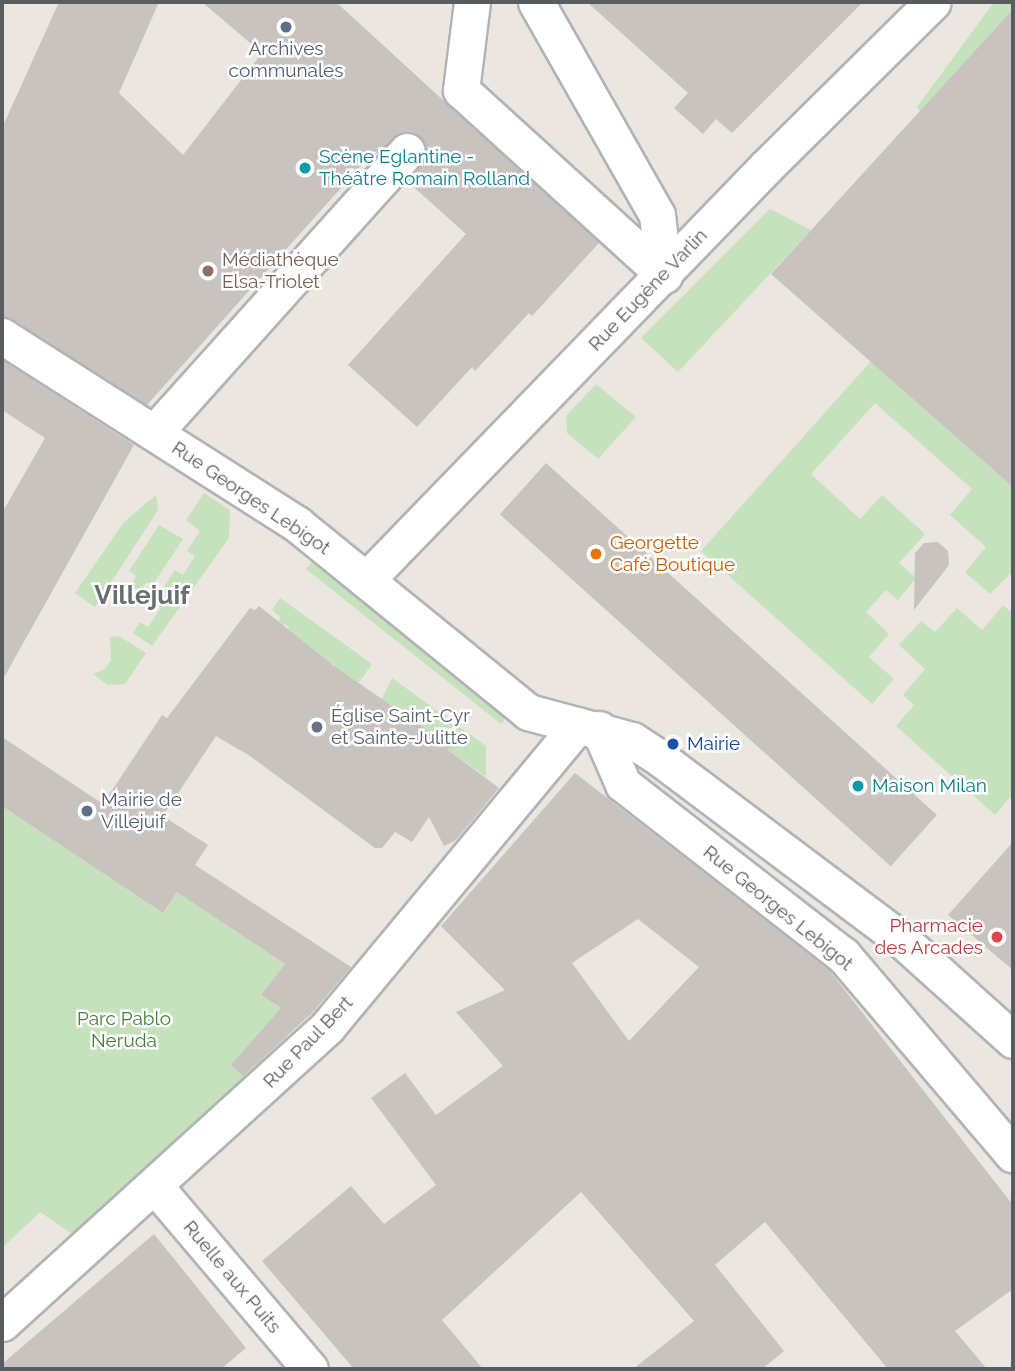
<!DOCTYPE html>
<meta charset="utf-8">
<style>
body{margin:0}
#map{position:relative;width:1015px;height:1371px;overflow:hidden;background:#ebe6e0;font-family:Raleway,sans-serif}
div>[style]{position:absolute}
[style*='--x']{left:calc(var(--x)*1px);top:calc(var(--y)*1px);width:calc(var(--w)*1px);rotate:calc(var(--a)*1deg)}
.green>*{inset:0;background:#c5e2bd}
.building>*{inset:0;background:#c8c3bf;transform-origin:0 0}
.roads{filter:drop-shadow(2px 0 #b1b4b7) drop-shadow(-2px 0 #b1b4b7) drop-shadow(0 2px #b1b4b7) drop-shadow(0 -2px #b1b4b7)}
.street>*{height:35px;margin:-17.5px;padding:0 17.5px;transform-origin:17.5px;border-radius:17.5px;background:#fff}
.dots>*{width:19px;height:19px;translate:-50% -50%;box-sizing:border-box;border:4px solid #fff;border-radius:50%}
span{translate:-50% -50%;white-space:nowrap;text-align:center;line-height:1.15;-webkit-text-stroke:5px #fff;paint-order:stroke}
.service-label{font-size:19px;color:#4e5e75}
.left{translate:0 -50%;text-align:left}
.culture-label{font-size:19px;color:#0d838f}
.education-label{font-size:19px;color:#785e54}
.street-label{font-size:19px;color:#595d60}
.food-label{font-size:19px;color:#c56008}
.worship-label{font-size:19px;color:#5b616d}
.transit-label{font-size:19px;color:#164399}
.health-label{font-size:19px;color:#be3a42}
.right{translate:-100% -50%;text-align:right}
.park-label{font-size:19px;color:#447f39}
.district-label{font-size:26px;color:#6a7072;font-weight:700}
.frame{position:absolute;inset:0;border:4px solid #595d60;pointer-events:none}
</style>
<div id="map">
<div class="green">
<div style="clip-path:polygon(994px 2px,1013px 2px,1013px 9px,920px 111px,917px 107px)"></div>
<div style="clip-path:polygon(770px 209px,811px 230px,678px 372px,641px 338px)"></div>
<div style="clip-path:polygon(872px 360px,1013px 487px,1013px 571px,990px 594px,965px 572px,986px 547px,950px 515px,972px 489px,875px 403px,811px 474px,860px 519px,882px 495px,925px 534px,899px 563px,916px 578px,898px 600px,886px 590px,866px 612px,889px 634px,869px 657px,894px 679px,872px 704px,701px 551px)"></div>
<div style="clip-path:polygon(596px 384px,636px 417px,598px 459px,567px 433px,566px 416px)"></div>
<div style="clip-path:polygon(204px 493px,230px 510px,229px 538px,152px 646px,133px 633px,140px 622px,148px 627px,161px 608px,154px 602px,175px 570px,183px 575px,195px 556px,187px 551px,200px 531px,186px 520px)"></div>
<div style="clip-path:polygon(156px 495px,158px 510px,95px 607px,75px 593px,124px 522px)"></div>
<div style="clip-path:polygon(159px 525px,183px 539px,152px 586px,147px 582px,140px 592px,131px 585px,136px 576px,129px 571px)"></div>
<div style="clip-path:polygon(316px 557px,508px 715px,501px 724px,306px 569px)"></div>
<div style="clip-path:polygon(280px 598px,372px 664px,360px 681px,353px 683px,333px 669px,335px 663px,329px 666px,309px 652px,311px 646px,304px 649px,285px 634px,289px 628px,285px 624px,278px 628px,280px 617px,272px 610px)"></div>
<div style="clip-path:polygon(1003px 605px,1013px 614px,1013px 794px,995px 815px,896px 726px,914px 705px,903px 695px,925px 669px,899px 645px,921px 621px,935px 632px,957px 608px,982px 630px)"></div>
<div style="clip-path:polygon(119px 636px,146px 653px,125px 684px,108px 685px,93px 674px,105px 669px,111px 660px,110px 637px)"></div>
<div style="clip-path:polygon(392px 678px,486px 746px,486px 777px,448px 750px,446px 743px,426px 735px,429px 730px,422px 732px,405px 720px,405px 714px,401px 717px,380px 703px)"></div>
<div style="clip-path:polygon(2px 806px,163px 913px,195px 865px,240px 894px,222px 922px,285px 964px,261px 995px,281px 1008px,268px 1024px,294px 1042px,75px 1236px,40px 1212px,2px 1248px)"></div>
</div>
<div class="building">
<div style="clip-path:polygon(59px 2px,159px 2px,119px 93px,183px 155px,262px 53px,202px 2px,336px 2px,599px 243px,532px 316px,529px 313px,475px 371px,472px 367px,417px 427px,348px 365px,466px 234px,407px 181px,422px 164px,426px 145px,412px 132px,400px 132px,378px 154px,374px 151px,147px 405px,2px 316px,2px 128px)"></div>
<div style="clip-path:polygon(587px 2px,863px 2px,732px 133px,716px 119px,703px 134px,674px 108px,688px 93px)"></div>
<div style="clip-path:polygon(1013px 9px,1013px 487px,771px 274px)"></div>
<div style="clip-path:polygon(2px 360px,134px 445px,2px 681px,2px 513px,45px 438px,2px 410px)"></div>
<div style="left:546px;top:463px;width:526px;height:69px;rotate:42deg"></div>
<div style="clip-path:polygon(938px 542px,948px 551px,949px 565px,914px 610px,915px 553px,924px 543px)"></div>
<div style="clip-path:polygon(259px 606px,334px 666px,450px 746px,448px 750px,499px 788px,456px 840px,444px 846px,429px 817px,412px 842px,395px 832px,382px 848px,375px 848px,250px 756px,216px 736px,163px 816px,208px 845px,195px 865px,351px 967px,313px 1012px,243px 1076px,231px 1065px,281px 1008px,261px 995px,285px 964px,177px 892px,163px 913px,2px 806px,2px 737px,103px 804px,162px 715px,167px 718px,250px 608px,255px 610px)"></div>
<div style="clip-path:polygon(evenodd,575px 773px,829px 970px,1013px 1205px,1013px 1289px,955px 1331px,987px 1369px,888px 1369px,765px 1222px,715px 1265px,784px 1351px,762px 1369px,633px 1369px,694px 1321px,581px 1192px,442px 1320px,483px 1369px,354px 1369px,262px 1261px,351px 1186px,384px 1224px,436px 1185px,371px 1098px,405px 1073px,436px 1115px,503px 1066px,456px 1012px,505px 990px,441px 926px,575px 773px,638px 919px,699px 967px,629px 1041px,572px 963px,638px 919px)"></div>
<div style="clip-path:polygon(1013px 842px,1013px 970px,948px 915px)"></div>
<div style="clip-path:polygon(154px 1234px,246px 1348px,221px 1369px,2px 1369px,2px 1364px)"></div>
</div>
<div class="roads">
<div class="street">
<div style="--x:472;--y:2;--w:89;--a:97.1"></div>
<div style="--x:461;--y:90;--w:275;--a:42.3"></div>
<div style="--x:536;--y:2;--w:245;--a:60.4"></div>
<div style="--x:657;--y:215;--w:60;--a:83.3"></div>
<div style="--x:2;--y:336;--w:350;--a:32.5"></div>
<div style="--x:297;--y:524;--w:298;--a:39.1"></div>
<div style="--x:528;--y:712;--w:108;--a:15.1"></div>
<div style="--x:632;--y:740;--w:35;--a:33"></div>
<div style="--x:661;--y:759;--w:303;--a:36.9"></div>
<div style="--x:903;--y:941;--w:148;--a:42"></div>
<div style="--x:161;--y:425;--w:368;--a:-48.1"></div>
<div style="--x:366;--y:580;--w:576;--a:-45.91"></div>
<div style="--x:767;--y:166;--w:233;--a:-44.7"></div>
<div style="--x:599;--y:729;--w:60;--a:66.4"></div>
<div style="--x:623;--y:784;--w:279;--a:37.9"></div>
<div style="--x:843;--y:955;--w:262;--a:49.6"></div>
<div style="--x:154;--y:1185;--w:241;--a:49.7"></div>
<div style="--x:2;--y:1323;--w:441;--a:-42.3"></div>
<div style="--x:328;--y:1026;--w:391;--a:-50.3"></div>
</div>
</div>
<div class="dots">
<div style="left:286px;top:27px;background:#5c6f8a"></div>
<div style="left:305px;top:168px;background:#0f9aa8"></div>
<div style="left:208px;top:271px;background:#8d6e63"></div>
<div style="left:596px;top:554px;background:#e8710a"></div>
<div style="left:317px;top:727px;background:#6b7280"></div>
<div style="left:673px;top:744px;background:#1a4fb4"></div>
<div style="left:858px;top:786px;background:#0f9aa8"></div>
<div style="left:87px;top:811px;background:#5c6f8a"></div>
<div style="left:997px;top:937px;background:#e0444e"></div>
</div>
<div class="service-label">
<span style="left:286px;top:60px">Archives<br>communales</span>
<span class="left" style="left:101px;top:811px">Mairie de<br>Villejuif</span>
</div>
<div class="culture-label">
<span class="left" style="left:319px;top:168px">Scène Eglantine -<br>Théâtre Romain Rolland</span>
<span class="left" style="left:872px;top:786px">Maison Milan</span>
</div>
<div class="education-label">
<span class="left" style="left:222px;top:271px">Médiathèque<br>Elsa-Triolet</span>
</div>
<div class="street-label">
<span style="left:648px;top:290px;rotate:-46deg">Rue Eugène Varlin</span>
<span style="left:251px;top:498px;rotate:34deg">Rue Georges Lebigot</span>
<span style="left:778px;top:908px;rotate:39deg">Rue Georges Lebigot</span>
<span style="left:308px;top:1042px;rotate:-46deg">Rue Paul Bert</span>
<span style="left:232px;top:1277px;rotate:50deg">Ruelle aux Puits</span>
</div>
<div class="food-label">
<span class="left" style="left:610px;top:554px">Georgette<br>Café Boutique</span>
</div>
<div class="worship-label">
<span class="left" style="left:331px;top:727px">Église Saint-Cyr<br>et Sainte-Julitte</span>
</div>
<div class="transit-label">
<span class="left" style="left:687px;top:744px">Mairie</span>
</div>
<div class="health-label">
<span class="right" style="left:983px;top:937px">Pharmacie<br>des Arcades</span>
</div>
<div class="park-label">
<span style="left:124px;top:1030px">Parc Pablo<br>Neruda</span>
</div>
<div class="district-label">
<span style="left:142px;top:596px">Villejuif</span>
</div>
<div class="frame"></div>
</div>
